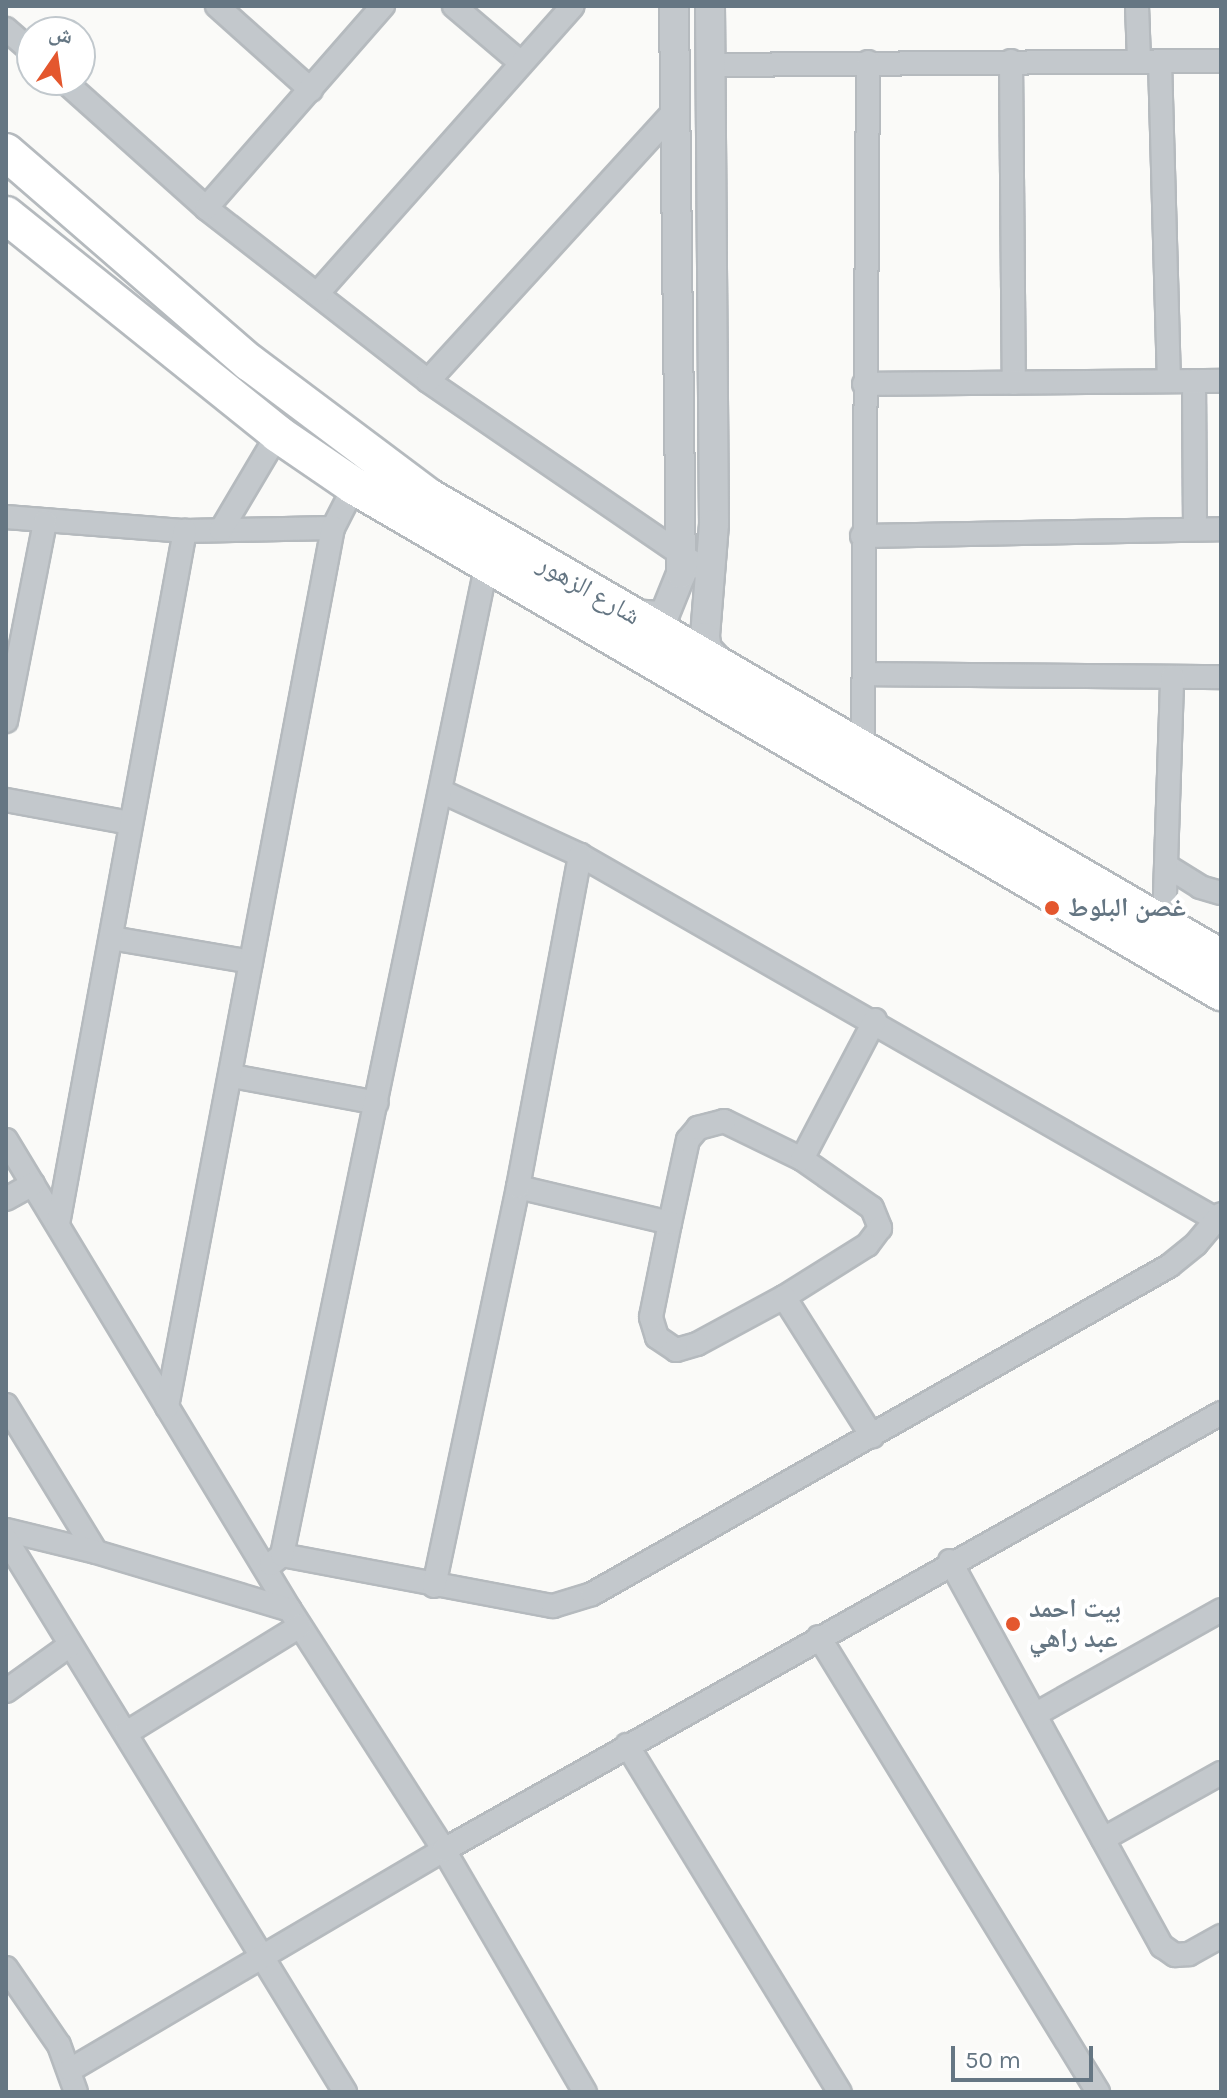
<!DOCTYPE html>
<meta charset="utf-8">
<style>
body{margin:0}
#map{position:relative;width:1227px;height:2098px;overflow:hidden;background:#fafaf8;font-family:Karla,"Noto Naskh Arabic",sans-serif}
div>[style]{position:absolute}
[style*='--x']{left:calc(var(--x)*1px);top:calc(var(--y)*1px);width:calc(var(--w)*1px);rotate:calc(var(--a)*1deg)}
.roads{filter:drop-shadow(2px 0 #b5babe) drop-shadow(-2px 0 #b5babe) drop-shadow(0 2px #b5babe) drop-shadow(0 -2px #b5babe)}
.minor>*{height:22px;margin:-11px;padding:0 11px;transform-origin:11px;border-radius:11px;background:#c3c8cc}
.tertiary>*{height:28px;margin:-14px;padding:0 14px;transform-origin:14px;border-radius:14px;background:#c3c8cc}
.primary>*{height:36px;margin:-18px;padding:0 18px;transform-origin:18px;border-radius:18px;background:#fff}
.dots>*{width:22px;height:22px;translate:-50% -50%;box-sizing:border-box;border:4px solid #fff;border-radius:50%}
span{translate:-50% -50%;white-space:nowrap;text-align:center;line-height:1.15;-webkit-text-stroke:8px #fff;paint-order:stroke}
.street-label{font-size:26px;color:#657683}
.poi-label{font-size:26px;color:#657683;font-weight:700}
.left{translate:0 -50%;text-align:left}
.frame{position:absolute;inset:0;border:8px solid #657683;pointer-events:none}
.north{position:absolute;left:16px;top:16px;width:80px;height:80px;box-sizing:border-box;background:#fff;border:2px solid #c1c8cd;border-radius:50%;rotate:13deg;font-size:22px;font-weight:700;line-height:32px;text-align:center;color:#657683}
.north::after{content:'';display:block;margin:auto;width:28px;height:36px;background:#e4572e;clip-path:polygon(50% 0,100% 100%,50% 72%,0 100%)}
.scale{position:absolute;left:951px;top:2046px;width:142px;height:36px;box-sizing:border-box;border:4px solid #657683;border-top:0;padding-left:10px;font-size:24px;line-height:28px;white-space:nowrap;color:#657683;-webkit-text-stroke:6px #fff;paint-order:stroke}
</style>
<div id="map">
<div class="roads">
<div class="minor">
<div style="--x:217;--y:6;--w:126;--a:41.8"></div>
<div style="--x:454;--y:6;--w:88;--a:40.4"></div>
<div style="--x:1137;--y:6;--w:55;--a:87.9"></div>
<div style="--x:6;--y:29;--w:35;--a:41"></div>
<div style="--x:1011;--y:61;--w:322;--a:89.5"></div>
<div style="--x:1160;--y:61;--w:320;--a:88.4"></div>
<div style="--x:710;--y:65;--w:511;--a:-0.45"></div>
<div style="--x:63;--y:80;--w:192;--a:41.8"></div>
<div style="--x:206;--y:208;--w:281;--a:37.9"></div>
<div style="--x:428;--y:381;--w:343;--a:34.4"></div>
<div style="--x:206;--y:208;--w:269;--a:-48.8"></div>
<div style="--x:317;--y:294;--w:385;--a:-48.4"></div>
<div style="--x:428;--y:381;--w:368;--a:-47.6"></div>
<div style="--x:1194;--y:382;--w:147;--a:89.6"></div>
<div style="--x:864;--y:384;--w:357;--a:-0.5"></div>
<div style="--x:6;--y:517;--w:180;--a:4.5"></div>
<div style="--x:185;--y:531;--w:148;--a:-1.2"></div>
<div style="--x:333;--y:528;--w:59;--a:-63"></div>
<div style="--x:221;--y:530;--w:112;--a:-59.3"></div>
<div style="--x:862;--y:536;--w:359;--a:-1.1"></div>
<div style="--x:864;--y:674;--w:357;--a:0.5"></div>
<div style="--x:6;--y:721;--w:203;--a:-78.9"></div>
<div style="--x:863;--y:750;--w:688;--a:-89.58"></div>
<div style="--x:443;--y:792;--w:151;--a:24.7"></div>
<div style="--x:580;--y:855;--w:734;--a:29.81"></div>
<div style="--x:6;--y:800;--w:126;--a:10.5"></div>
<div style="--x:1167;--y:866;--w:39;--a:32"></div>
<div style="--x:1200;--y:887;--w:22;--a:16"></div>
<div style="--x:1164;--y:924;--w:247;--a:-88.1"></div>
<div style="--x:111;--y:938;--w:142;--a:9.7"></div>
<div style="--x:232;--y:1076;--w:147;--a:10.5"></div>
<div style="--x:724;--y:1121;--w:87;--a:26"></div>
<div style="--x:802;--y:1159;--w:85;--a:35"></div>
<div style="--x:872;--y:1208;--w:22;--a:68"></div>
<div style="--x:880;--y:1228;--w:21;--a:127"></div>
<div style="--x:867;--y:1245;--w:98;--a:147.9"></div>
<div style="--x:784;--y:1297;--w:99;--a:151.6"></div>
<div style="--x:697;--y:1344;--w:22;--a:164"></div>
<div style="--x:676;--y:1350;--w:23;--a:-146"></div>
<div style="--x:657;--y:1337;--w:21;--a:-107"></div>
<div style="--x:651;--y:1317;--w:96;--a:-78.6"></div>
<div style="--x:670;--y:1223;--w:85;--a:-77.8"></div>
<div style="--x:688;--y:1140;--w:16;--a:-50"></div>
<div style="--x:698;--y:1128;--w:27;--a:-15"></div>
<div style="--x:6;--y:1140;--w:549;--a:58.86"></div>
<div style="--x:290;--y:1610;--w:285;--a:57.3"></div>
<div style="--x:444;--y:1850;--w:280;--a:59.8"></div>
<div style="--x:802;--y:1159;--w:157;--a:-62.3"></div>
<div style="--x:518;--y:1187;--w:156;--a:13.3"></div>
<div style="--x:6;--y:1199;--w:31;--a:-29"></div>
<div style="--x:58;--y:1224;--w:705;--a:-79.62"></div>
<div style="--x:784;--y:1297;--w:165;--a:57.7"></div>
<div style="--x:6;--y:1405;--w:172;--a:58.5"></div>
<div style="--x:96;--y:1552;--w:202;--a:16.6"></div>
<div style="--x:167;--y:1407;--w:895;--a:-79.31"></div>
<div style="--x:6;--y:1530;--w:93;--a:13.7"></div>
<div style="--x:6;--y:1539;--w:649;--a:58.49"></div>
<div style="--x:282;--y:1555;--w:276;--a:10.7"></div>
<div style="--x:553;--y:1606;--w:41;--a:-17.1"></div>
<div style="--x:592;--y:1594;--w:664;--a:-29.62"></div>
<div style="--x:1169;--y:1266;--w:35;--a:-39"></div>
<div style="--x:1196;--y:1244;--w:39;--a:-50"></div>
<div style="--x:950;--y:1561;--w:440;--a:61.2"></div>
<div style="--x:1162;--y:1946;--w:16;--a:35"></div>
<div style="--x:1175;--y:1955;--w:14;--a:-4"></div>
<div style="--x:1189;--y:1954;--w:37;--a:-29"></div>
<div style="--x:271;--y:1564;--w:14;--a:-39"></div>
<div style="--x:282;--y:1555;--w:1009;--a:-78.33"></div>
<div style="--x:434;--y:1586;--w:408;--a:-78.1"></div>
<div style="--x:518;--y:1187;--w:338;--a:-79.4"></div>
<div style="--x:819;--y:1637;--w:534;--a:58.48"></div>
<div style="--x:6;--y:1691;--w:79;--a:-35.7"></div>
<div style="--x:1036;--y:1714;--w:212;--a:-29.3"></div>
<div style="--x:126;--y:1733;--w:204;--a:-31.6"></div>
<div style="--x:627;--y:1745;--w:407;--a:58.5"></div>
<div style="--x:1103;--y:1839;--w:135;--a:-29.2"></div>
<div style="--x:6;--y:1968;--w:93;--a:55.5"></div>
<div style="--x:59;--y:2045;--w:50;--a:70.1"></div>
<div style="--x:70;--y:2070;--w:434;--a:-30.5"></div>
<div style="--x:444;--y:1850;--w:891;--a:-29.35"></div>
</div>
<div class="tertiary">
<div style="--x:710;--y:6;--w:518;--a:89.56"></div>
<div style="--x:714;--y:524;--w:113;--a:94.6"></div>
<div style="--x:705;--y:637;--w:12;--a:81"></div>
<div style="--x:707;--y:649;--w:25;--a:47"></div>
<div style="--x:632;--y:614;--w:32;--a:4"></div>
<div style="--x:664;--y:616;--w:45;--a:-68"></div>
<div style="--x:681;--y:574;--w:568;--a:-90.71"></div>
</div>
<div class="primary">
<div style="--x:6;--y:152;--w:323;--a:40.9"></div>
<div style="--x:250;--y:363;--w:221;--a:36.9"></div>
<div style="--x:427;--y:496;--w:919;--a:30.19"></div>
<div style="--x:6;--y:215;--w:349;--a:38.8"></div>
<div style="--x:278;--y:434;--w:92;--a:34.4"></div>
<div style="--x:354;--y:486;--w:1004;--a:30.27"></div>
</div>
</div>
<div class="dots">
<div style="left:1052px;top:908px;background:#e4572e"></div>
<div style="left:1013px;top:1624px;background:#e4572e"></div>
</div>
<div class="street-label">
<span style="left:589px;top:590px;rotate:30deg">شارع الزهور</span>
</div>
<div class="poi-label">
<span class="left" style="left:1068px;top:908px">غصن البلوط</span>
<span class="left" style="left:1029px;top:1624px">بيت احمد<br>عبد راهي</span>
</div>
<div class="frame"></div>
<div class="north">ش</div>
<div class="scale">50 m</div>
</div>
